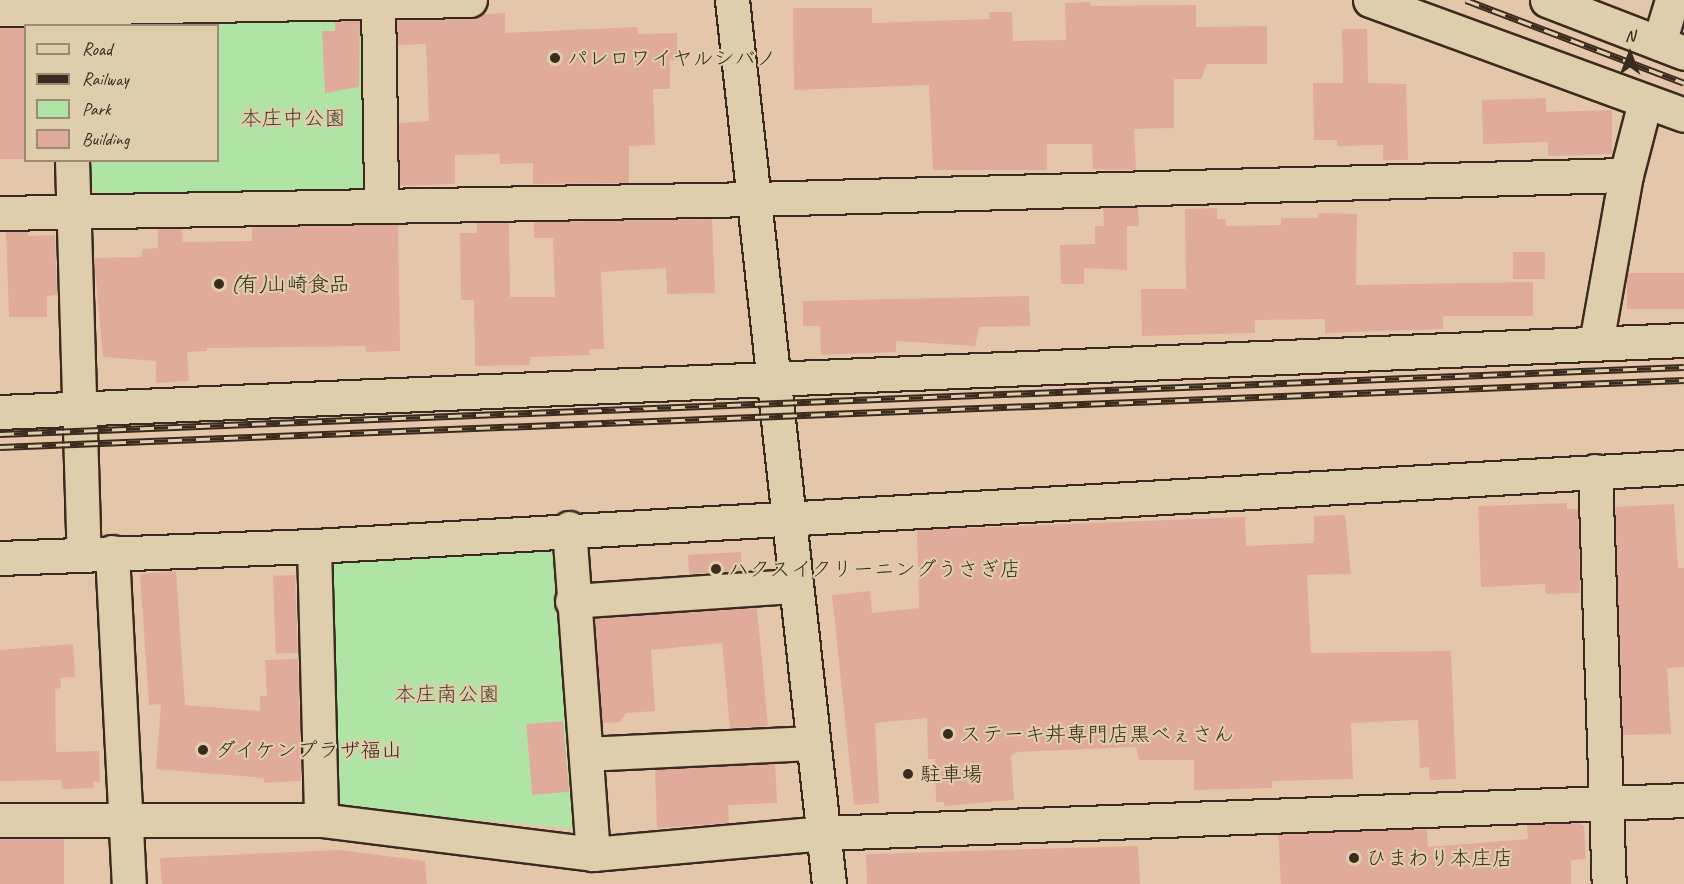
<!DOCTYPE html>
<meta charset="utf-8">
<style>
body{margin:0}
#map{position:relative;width:1684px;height:884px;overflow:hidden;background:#e4c7aa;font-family:Caveat,"Klee One",sans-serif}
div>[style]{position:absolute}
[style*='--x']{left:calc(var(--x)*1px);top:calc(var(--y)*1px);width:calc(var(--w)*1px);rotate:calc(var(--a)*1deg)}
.green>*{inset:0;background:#b0e4a5}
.building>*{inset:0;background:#e1ab9b;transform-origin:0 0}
.roads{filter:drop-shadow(2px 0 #3b2a1e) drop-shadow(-2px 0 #3b2a1e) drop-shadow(0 2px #3b2a1e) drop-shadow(0 -2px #3b2a1e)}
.minor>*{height:33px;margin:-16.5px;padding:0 16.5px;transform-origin:16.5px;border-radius:16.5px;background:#dfceab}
.rail>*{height:7px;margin-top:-3.5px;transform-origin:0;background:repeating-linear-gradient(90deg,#dfceab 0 14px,#3b2a1e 0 28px);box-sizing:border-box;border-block:2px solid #3b2a1e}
.dots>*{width:16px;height:16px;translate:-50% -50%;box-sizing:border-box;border:3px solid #dfceab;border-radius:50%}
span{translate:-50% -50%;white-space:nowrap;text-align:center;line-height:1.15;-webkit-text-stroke:4.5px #dfceab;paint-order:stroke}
.poi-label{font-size:21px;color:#3b2a1e}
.left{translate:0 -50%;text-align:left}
.park-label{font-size:21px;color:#473d2c}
.legend{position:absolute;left:24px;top:24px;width:195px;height:138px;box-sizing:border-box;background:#dfceab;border:2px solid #9d8c73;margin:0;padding:8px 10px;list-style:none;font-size:18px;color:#3b2a1e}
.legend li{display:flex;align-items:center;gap:12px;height:30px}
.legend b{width:30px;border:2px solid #9d8c73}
.north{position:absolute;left:1600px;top:24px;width:60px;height:60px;-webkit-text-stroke:4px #dfceab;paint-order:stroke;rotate:0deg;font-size:16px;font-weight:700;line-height:24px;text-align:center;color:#3b2a1e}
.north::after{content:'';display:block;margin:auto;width:21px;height:27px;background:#3b2a1e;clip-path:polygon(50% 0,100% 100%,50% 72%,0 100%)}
</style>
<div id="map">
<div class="green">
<div style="clip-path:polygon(366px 16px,370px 175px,361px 193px,105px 197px,92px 189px,91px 161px,218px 160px,218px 26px,88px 26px,92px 19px)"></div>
<div style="clip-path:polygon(549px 551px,560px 558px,582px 829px,341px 808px,324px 798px,321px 565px)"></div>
</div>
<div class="building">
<div style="clip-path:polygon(1090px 2px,1091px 6px,1196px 5px,1196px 27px,1267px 26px,1267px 64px,1207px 64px,1201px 79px,1174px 79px,1174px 128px,1134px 129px,1136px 170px,1093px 169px,1092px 144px,1047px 144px,1047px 170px,933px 170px,929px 85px,794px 90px,793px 8px,872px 8px,872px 23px,989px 19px,989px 12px,1012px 12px,1013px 41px,1066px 40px,1065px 3px)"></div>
<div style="clip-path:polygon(505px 13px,505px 33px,637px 27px,638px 34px,677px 33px,678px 60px,670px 60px,670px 89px,653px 89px,655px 145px,629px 146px,629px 183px,533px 184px,533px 163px,500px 164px,499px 154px,455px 155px,455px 184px,399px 186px,399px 123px,429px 121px,426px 44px,397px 45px,397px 20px)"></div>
<div style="clip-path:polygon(335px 21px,360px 21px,359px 87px,325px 93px,322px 31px,335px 31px)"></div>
<div style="left:26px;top:27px;width:132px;height:26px;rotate:90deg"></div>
<div style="clip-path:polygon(1342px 29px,1367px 29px,1368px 83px,1406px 84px,1408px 160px,1383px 160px,1383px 145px,1337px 146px,1337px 140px,1314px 140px,1313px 83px,1343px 83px)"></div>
<div style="clip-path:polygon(1546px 98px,1546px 112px,1612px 110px,1612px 154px,1548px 156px,1548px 142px,1483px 144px,1482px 100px)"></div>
<div style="clip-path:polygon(1138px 207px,1139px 226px,1127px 226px,1127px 270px,1084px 268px,1084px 284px,1061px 284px,1060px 245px,1095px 244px,1095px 226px,1104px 226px,1103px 208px)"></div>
<div style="clip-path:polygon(1217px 208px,1217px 219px,1226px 219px,1226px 226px,1281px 225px,1281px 218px,1318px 218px,1318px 213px,1357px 214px,1356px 285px,1533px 282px,1533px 316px,1443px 316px,1443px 329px,1325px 333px,1325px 319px,1255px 320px,1255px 333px,1142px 336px,1141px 289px,1186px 289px,1185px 209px)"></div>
<div style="clip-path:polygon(712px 219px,715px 293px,667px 294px,666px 268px,601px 272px,604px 349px,589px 349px,589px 355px,530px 357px,530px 365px,475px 366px,474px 300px,461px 300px,460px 233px,477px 233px,477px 223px,509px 222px,510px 297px,555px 297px,553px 238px,534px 238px,534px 222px)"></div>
<div style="clip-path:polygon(398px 224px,400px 351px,366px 352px,365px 346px,207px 348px,207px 351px,187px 352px,189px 381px,156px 383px,156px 361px,103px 357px,94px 258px,142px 257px,142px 249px,158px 248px,158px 229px,182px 228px,183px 242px,252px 241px,252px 227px)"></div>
<div style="clip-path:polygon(28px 231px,28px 236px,55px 235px,57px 295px,47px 296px,47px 317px,9px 317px,6px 232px)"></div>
<div style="left:1513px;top:252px;width:32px;height:27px"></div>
<div style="left:1684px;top:273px;width:36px;height:57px;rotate:90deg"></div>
<div style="clip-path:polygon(1029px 296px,1030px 326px,979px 327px,975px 346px,896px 341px,896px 352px,821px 355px,820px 326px,803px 326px,803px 301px)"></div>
<div style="clip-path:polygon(1567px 503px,1567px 509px,1578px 509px,1580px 593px,1546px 594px,1545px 584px,1481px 587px,1478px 506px)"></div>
<div style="clip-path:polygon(1674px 504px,1678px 568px,1684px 568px,1684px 667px,1667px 668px,1671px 734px,1623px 735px,1615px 507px)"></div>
<div style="clip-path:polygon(1345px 515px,1351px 574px,1307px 575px,1311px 653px,1451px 651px,1456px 779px,1430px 780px,1429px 767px,1420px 768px,1418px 720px,1351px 723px,1353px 779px,1272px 781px,1272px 788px,1194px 790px,1194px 760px,1139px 760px,1136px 747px,1017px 752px,1011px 756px,1014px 800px,944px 806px,944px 802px,936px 802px,935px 759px,928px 759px,927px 718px,875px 723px,879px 803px,854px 805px,832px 595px,870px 591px,872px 613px,919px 608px,917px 530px,1245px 517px,1246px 546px,1314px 543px,1314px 516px)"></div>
<div style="left:741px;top:552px;width:19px;height:53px;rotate:87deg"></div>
<div style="clip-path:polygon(176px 571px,185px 705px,260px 711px,260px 696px,267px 696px,265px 660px,298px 659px,301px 781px,264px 783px,264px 778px,156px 769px,161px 704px,149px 705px,140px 574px)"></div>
<div style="left:295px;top:575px;width:78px;height:22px;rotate:88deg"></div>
<div style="clip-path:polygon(757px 608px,768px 726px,730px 728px,722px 643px,651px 650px,655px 711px,626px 713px,620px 722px,602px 723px,594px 618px)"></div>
<div style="clip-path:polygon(73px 644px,75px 677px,60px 678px,61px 688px,55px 689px,56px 752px,99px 751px,100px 782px,93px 782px,94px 788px,62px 789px,61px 780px,0 781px,0 650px)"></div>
<div style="left:563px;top:721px;width:71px;height:37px;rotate:85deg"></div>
<div style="clip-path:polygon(775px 763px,777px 803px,728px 805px,729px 823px,657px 828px,655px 769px)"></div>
<div style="clip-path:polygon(1578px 823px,1584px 826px,1586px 859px,1571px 860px,1571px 884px,1281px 884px,1278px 834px,1427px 829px,1428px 847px,1528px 839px,1527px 825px)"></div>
<div style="left:0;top:839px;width:64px;height:45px"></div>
<div style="clip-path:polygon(1138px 846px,1140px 884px,867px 884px,866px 854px)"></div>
<div style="clip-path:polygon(340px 850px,425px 861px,427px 884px,162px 884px,160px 858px)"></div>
</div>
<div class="roads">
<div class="minor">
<div style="--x:732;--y:0;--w:889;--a:83.74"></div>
<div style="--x:1370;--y:0;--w:334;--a:20.1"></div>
<div style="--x:1547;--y:0;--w:147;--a:21.1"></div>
<div style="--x:378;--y:1;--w:202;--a:89.1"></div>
<div style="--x:0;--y:9;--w:470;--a:-1.1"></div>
<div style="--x:1659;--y:43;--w:45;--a:-73.2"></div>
<div style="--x:72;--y:160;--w:393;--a:88.3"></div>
<div style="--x:0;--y:213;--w:754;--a:-1.06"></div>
<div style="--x:754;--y:199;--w:872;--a:-1.58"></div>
<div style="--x:1596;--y:343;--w:171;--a:-79.9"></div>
<div style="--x:1626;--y:175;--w:75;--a:-75.4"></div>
<div style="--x:0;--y:412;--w:1686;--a:-2.45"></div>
<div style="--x:1595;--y:471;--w:413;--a:88.1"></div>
<div style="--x:569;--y:528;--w:327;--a:85.8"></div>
<div style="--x:314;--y:546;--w:274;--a:88.5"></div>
<div style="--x:112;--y:552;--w:332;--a:87.1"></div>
<div style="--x:0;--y:558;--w:314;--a:-2.2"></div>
<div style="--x:314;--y:546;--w:1372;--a:-3.3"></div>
<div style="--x:572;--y:601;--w:223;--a:-3.9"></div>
<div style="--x:586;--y:754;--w:224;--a:-2.8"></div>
<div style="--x:0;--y:820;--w:321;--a:0"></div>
<div style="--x:321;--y:820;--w:274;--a:7.1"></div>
<div style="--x:593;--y:854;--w:231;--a:-5.2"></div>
<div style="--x:823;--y:833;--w:862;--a:-2.19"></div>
</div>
</div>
<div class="rail">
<div style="--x:1466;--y:0;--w:233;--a:20.8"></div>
<div style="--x:0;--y:434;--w:1685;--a:-2.28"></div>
<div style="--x:0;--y:447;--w:1685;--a:-2.28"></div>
</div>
<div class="dots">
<div style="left:555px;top:58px;background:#3b2a1e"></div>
<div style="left:219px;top:284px;background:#3b2a1e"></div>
<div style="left:716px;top:569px;background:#3b2a1e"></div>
<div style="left:948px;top:734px;background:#3b2a1e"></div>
<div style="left:203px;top:750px;background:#3b2a1e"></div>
<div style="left:908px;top:774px;background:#3b2a1e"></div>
<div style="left:1354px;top:858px;background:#3b2a1e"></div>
</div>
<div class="poi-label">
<span class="left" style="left:567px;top:58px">パレロワイヤルシバノ</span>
<span class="left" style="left:231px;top:284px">(有)山崎食品</span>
<span class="left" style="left:728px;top:569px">ハクスイクリーニングうさぎ店</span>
<span class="left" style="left:960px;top:734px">ステーキ丼専門店黒べぇさん</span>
<span class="left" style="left:215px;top:750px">ダイケンプラザ福山</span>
<span class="left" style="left:920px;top:774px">駐車場</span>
<span class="left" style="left:1366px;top:858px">ひまわり本庄店</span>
</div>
<div class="park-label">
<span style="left:293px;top:118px">本庄中公園</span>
<span style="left:447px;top:694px">本庄南公園</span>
</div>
<ul class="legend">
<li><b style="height:8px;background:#dfceab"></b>Road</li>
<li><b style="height:8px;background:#3b2a1e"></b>Railway</li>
<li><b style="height:16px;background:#b0e4a5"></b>Park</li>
<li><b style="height:16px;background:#e1ab9b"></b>Building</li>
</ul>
<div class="north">N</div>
</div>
